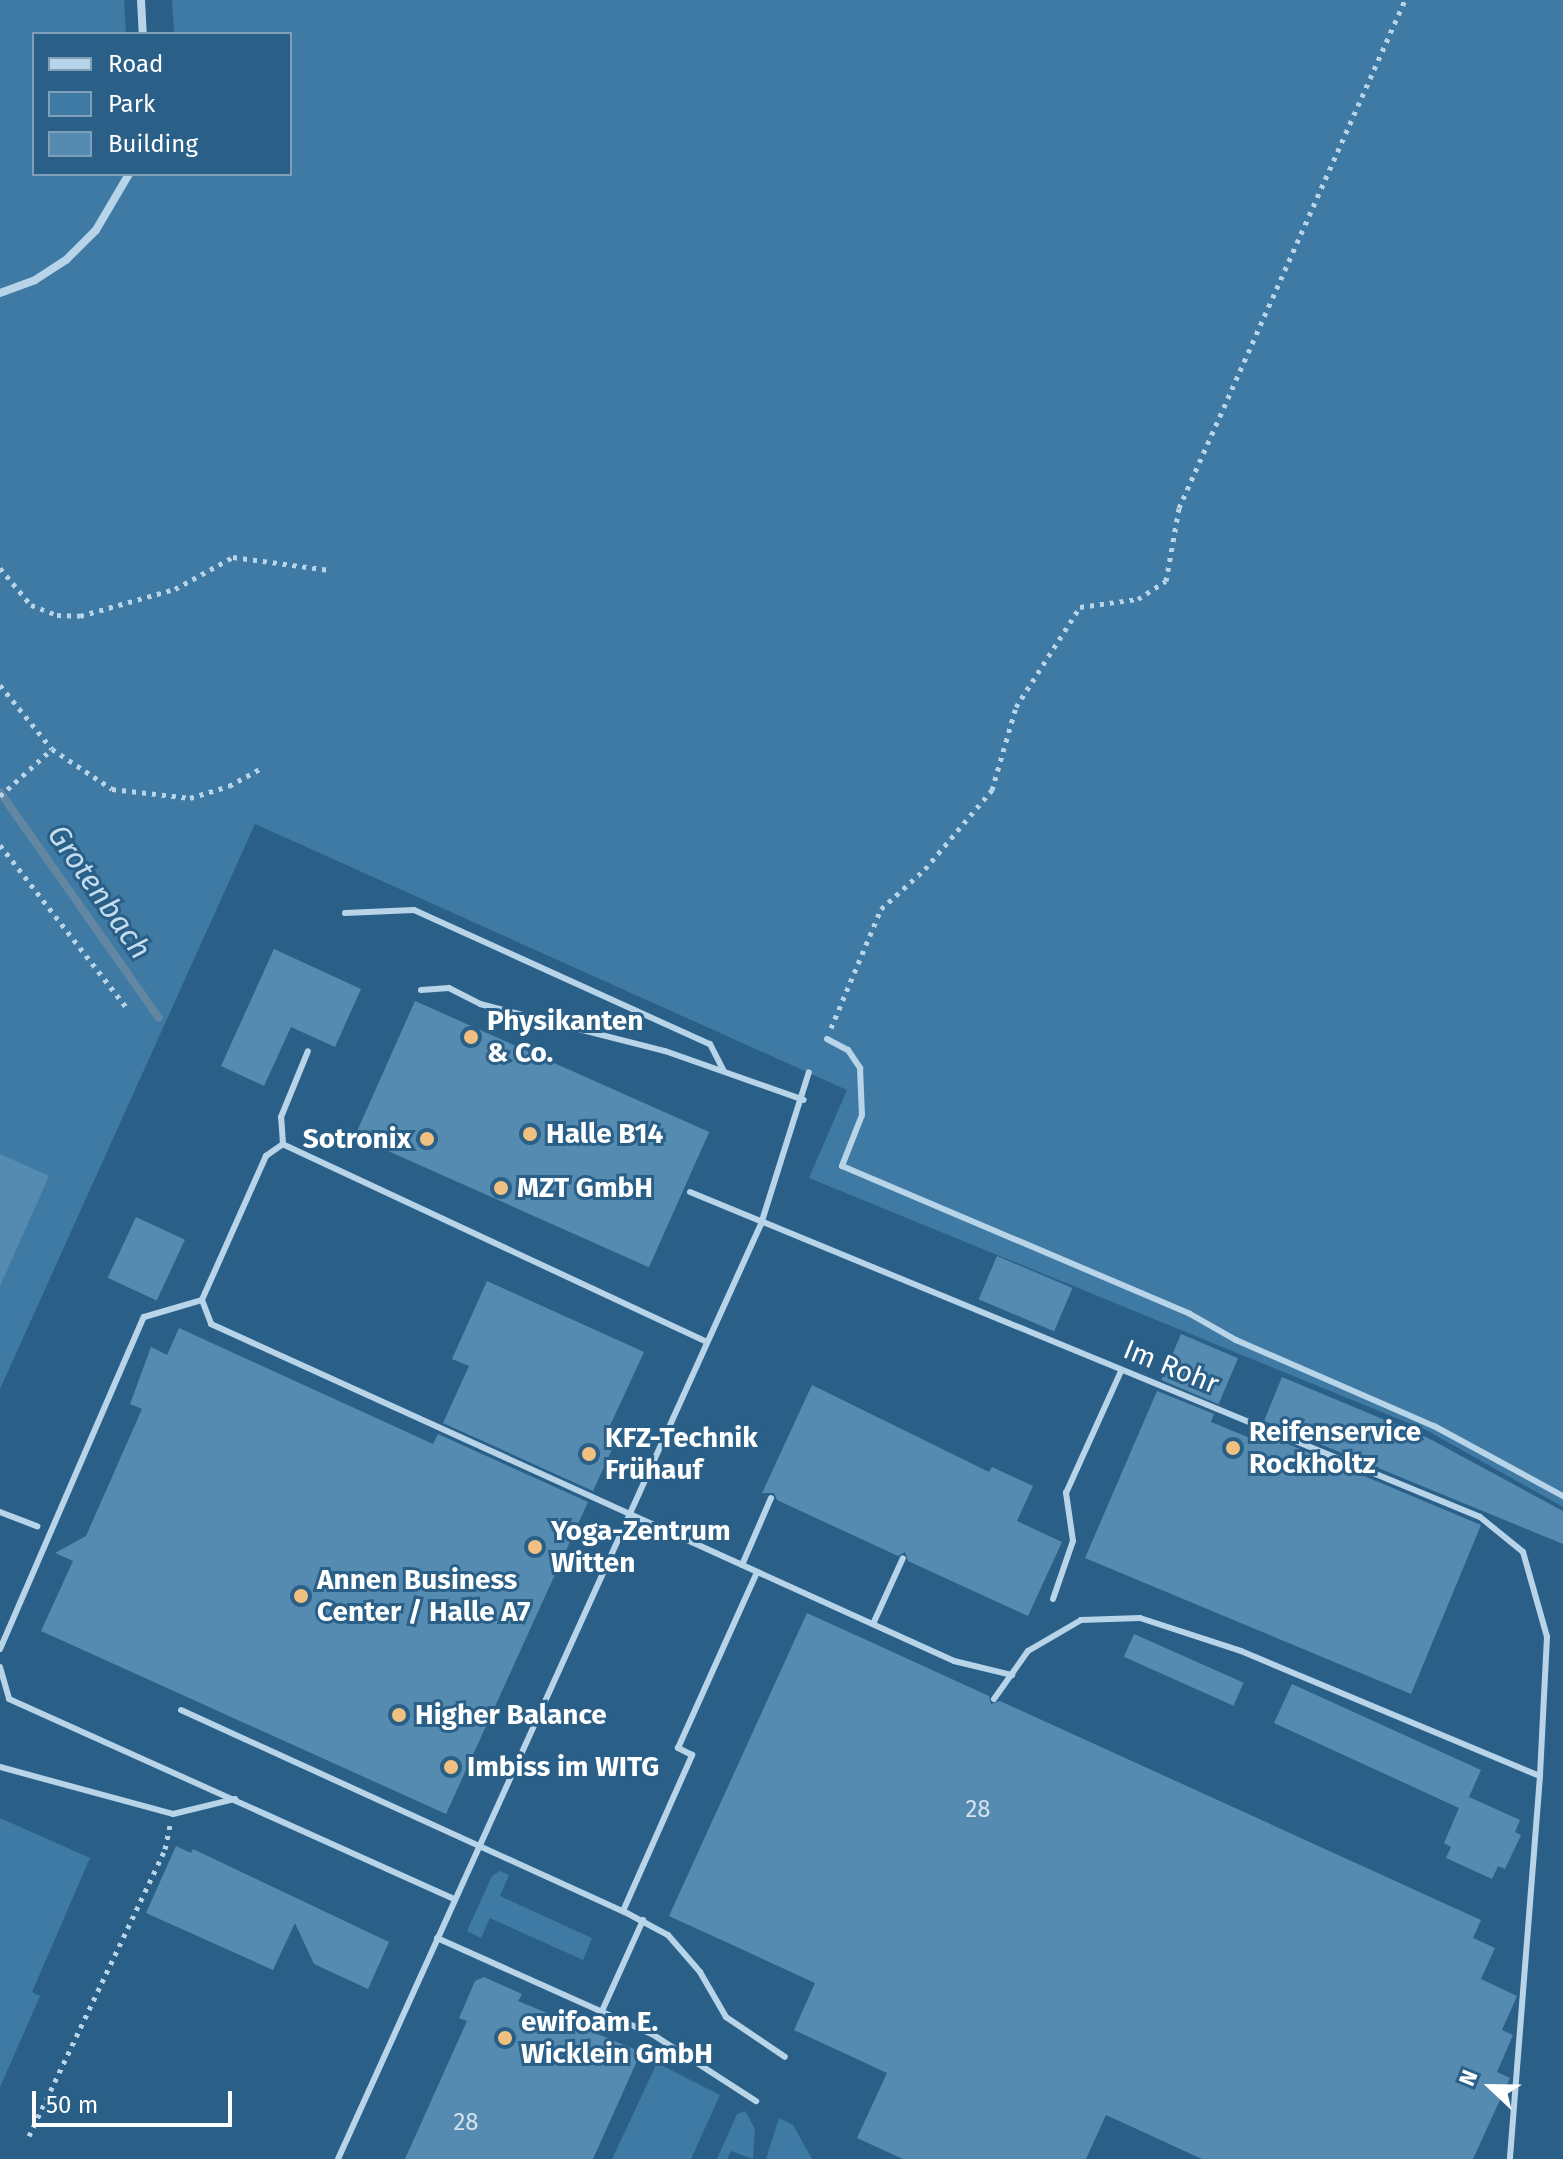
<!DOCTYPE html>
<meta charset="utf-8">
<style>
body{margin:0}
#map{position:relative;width:1563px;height:2159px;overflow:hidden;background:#2a5f88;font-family:"Fira Sans",sans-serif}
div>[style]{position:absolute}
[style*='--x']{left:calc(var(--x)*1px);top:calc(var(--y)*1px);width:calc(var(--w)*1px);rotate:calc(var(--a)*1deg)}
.green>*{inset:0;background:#3f7aa4}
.stream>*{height:8px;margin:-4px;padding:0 4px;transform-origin:4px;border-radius:4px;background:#6387a2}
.building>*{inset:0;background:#568bb1;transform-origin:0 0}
.path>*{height:5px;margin-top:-2.5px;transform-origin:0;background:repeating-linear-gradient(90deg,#b7d4e8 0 4px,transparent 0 10px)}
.lane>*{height:6px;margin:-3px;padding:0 3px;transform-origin:3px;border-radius:3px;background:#b7d4e8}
.street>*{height:8px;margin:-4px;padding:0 4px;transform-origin:4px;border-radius:4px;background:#b7d4e8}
.dots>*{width:22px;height:22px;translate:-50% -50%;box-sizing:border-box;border:4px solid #2a5f88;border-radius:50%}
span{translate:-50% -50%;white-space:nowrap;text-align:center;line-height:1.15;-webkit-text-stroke:6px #2a5f88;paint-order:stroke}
.number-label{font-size:24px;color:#d5e2ec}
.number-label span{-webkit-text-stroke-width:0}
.poi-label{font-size:28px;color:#fff;font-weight:700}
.left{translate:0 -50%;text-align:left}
.right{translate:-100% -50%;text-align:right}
.street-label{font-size:28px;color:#fff}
.water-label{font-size:30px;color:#c3ddef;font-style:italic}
.legend{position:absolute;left:32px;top:32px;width:260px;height:144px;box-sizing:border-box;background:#2a5f88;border:2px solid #7f9fb8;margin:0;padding:10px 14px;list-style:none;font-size:24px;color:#fff}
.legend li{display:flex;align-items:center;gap:16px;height:40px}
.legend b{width:40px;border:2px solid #7f9fb8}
.north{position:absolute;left:1451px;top:2047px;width:80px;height:80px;-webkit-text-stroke:6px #2a5f88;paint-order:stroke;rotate:292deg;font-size:22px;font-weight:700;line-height:32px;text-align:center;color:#fff}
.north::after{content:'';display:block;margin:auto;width:28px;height:36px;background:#fff;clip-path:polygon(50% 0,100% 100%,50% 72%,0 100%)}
.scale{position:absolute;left:32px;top:2091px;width:200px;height:36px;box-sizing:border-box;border:4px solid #fff;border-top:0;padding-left:10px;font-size:24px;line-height:28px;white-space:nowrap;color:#fff;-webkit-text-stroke:6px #2a5f88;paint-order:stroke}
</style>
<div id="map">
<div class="green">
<div style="clip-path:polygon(0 0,124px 0,126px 34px,34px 34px,34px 174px,290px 174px,290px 34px,174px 34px,172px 0,1563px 0,1563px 1507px,1428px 1431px,809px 1178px,847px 1090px,255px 824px,0 1389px)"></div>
<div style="clip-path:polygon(0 1818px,90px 1858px,32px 1992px,40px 1996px,0 2087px)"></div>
<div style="clip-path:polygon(500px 1871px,509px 1875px,500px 1896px,592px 1938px,583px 1960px,490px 1918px,481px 1938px,467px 1931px,492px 1876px)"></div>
<div style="clip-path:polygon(657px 2063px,720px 2095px,691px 2159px,612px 2159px)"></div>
<div style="clip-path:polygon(745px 2111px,755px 2129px,753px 2159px,731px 2151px,727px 2159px,717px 2159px,737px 2114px)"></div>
<div style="clip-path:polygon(779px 2118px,793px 2125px,812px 2159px,766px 2159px)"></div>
</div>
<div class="stream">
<div style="--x:0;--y:792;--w:276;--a:54.9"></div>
</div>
<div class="building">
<div style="clip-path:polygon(274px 949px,361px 989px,335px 1047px,291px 1027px,264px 1086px,221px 1066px)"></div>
<div style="left:415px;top:1001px;width:322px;height:148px;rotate:24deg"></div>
<div style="clip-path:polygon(0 1154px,49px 1176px,0 1286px)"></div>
<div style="left:136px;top:1217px;width:54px;height:67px;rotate:25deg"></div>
<div style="left:997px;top:1256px;width:82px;height:47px;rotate:23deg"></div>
<div style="clip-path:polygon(487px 1281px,644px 1352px,608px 1430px,619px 1434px,593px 1491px,443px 1423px,469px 1366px,452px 1359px)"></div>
<div style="clip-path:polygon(179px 1328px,433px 1444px,438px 1434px,588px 1502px,446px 1814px,41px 1631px,73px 1561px,55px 1553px,86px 1536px,142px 1409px,130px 1404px,151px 1347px,167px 1355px)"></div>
<div style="left:1181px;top:1334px;width:62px;height:50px;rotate:23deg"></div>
<div style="clip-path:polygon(1282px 1377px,1428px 1438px,1563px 1511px,1563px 1544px,1264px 1421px)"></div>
<div style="clip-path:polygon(812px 1385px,989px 1472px,992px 1467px,1033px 1486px,1017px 1521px,1062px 1542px,1028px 1616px,908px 1561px,905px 1552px,898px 1556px,777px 1500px,774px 1493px,762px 1493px)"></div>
<div style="clip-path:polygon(1157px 1391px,1214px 1414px,1211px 1422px,1255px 1440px,1259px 1432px,1481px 1525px,1411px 1694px,1085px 1558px)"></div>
<div style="clip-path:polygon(807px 1613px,989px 1696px,991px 1704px,1000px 1701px,1481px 1920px,1473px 1938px,1495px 1948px,1481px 1979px,1517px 1996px,1502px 2030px,1513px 2035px,1497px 2072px,1510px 2078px,1473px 2159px,1202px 2159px,1106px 2115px,1086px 2159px,903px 2159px,857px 2138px,887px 2073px,794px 2030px,815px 1983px,669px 1916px)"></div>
<div style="left:1134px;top:1634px;width:120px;height:25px;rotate:24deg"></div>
<div style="clip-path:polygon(1292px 1684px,1481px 1770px,1469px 1797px,1520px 1820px,1515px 1832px,1521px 1835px,1505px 1869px,1498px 1866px,1492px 1879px,1446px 1858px,1451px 1847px,1444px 1843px,1459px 1808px,1274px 1723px)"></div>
<div style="clip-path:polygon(176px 1846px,191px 1853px,193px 1849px,389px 1942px,368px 1989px,314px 1964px,295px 1923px,273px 1970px,146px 1913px)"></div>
<div style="clip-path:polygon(484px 1977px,522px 1994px,518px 2001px,641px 2052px,593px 2159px,405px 2159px,467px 2021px,459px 2018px,475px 1981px)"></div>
</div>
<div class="path">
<div style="--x:0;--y:568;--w:48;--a:50"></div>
<div style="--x:31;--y:605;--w:28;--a:21"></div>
<div style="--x:57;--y:615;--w:23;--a:2"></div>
<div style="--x:80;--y:616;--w:99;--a:-15.9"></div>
<div style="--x:175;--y:589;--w:66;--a:-28.9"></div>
<div style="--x:233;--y:557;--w:97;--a:7.7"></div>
<div style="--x:0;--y:685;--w:82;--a:50.9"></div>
<div style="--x:52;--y:749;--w:72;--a:33.7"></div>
<div style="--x:112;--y:789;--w:79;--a:6.6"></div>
<div style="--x:190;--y:798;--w:41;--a:-17.1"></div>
<div style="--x:229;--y:786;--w:37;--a:-29"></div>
<div style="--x:0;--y:796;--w:70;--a:-42.1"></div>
<div style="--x:0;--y:845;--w:207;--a:52.1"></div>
<div style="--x:831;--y:1028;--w:129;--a:-67.2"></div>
<div style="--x:881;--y:909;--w:59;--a:-42.3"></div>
<div style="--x:925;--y:869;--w:104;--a:-49.7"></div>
<div style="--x:992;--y:790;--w:86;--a:-73.9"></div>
<div style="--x:1016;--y:707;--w:119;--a:-57.4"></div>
<div style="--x:1080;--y:607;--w:59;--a:-7.9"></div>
<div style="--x:1138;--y:599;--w:33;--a:-33"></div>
<div style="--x:1166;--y:581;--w:74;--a:-79.9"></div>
<div style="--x:1179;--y:508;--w:556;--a:-66.02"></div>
<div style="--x:29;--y:2136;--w:318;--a:-64.6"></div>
<div style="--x:165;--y:1849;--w:24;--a:-78"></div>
</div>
<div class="lane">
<div style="--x:345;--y:913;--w:69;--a:-2.5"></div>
<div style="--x:414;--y:910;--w:325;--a:24.4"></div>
<div style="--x:710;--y:1044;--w:30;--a:63"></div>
<div style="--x:421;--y:990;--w:28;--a:-4"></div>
<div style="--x:449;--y:988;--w:35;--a:27"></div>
<div style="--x:480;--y:1004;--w:191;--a:14.3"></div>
<div style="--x:665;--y:1051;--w:147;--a:19.4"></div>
<div style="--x:827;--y:1039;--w:24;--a:28"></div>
<div style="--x:848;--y:1050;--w:22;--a:56"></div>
<div style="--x:860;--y:1068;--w:47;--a:87.6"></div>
<div style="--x:862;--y:1115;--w:55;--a:111.4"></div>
<div style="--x:842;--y:1166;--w:378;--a:23"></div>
<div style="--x:1190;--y:1314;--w:53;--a:29.5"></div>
<div style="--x:1236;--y:1340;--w:216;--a:23.5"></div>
<div style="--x:1434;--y:1426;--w:147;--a:28.5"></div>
<div style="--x:283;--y:1144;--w:27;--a:-94"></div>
<div style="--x:281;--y:1117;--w:71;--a:-67.8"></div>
<div style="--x:690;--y:1192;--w:854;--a:22.36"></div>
<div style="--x:1480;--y:1517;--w:55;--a:39.1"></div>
<div style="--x:1523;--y:1552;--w:88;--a:74.2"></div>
<div style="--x:1547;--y:1637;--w:139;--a:92.9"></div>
<div style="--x:707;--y:1342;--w:468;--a:-155"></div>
<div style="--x:283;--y:1144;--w:21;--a:145"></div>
<div style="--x:266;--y:1156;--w:158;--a:114"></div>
<div style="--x:202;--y:1300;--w:26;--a:69"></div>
<div style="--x:211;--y:1324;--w:816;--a:24.4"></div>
<div style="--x:954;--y:1661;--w:60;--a:13.6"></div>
<div style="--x:0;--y:1512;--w:40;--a:21"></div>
<div style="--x:742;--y:1565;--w:73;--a:-66.6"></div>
<div style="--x:1053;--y:1599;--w:61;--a:-71"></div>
<div style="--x:1073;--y:1541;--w:49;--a:-98.3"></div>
<div style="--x:1066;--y:1493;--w:134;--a:-65.7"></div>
<div style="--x:873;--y:1624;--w:72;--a:-65.6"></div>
<div style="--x:0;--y:1649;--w:362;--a:-66.6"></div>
<div style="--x:144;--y:1317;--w:60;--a:-16.3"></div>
<div style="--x:0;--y:1667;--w:33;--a:74"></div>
<div style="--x:9;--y:1699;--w:488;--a:24.2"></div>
<div style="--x:994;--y:1699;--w:59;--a:-54.7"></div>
<div style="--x:1028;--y:1651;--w:61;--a:-30.3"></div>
<div style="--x:1081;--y:1620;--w:59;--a:-1.9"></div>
<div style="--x:1140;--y:1618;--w:106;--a:18.1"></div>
<div style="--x:1241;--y:1651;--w:324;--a:22.7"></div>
<div style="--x:1540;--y:1776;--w:384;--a:94.5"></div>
<div style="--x:181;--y:1710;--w:486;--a:24.5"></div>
<div style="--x:623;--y:1911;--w:171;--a:-66.1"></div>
<div style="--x:692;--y:1755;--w:16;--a:-153"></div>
<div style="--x:678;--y:1748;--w:193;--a:-65.8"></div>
<div style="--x:0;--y:1767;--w:179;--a:15.2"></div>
<div style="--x:173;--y:1814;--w:64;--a:-13.6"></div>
<div style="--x:623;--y:1911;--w:51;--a:28.1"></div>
<div style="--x:668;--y:1935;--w:49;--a:49.1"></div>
<div style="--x:700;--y:1972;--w:52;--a:60"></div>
<div style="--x:726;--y:2017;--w:71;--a:34.1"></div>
<div style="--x:437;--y:1938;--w:235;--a:24.1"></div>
<div style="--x:652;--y:2034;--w:124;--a:32.8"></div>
<div style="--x:602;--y:2011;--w:100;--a:-65.7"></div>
<div style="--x:338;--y:2159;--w:1026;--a:-65.66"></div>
<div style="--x:761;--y:1224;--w:159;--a:-72.5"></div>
</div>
<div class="street">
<div style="--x:141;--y:0;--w:34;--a:87"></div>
<div style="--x:0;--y:293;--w:37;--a:-20"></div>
<div style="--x:35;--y:280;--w:37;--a:-33"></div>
<div style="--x:66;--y:260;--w:42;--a:-45"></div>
<div style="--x:96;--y:230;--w:65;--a:-59.5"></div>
</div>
<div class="dots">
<div style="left:471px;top:1037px;background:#efc07f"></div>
<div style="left:530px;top:1134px;background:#efc07f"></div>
<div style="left:427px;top:1139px;background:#efc07f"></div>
<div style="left:501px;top:1188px;background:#efc07f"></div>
<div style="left:1233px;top:1448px;background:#efc07f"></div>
<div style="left:589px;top:1454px;background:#efc07f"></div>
<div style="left:535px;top:1547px;background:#efc07f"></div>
<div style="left:301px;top:1596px;background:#efc07f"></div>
<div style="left:399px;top:1715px;background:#efc07f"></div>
<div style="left:451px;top:1767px;background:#efc07f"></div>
<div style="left:505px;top:2038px;background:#efc07f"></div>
</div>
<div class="number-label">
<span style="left:978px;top:1810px">28</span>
<span style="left:466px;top:2123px">28</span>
</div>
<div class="poi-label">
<span class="left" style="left:487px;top:1037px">Physikanten<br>&amp; Co.</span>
<span class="left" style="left:546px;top:1134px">Halle B14</span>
<span class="right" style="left:411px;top:1139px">Sotronix</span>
<span class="left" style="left:517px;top:1188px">MZT GmbH</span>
<span class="left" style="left:1249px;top:1448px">Reifenservice<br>Rockholtz</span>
<span class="left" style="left:605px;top:1454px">KFZ-Technik<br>Frühauf</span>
<span class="left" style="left:551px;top:1547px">Yoga-Zentrum<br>Witten</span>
<span class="left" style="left:317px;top:1596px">Annen Business<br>Center / Halle A7</span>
<span class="left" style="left:415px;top:1715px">Higher Balance</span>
<span class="left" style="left:467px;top:1767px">Imbiss im WITG</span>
<span class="left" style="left:521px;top:2038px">ewifoam E.<br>Wicklein GmbH</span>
</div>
<div class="street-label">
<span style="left:1171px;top:1367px;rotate:22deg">Im Rohr</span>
</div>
<div class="water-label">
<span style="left:99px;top:892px;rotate:55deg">Grotenbach</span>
</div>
<ul class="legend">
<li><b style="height:10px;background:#b7d4e8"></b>Road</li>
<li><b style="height:22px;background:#3f7aa4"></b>Park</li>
<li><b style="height:22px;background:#568bb1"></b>Building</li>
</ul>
<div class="north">N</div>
<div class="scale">50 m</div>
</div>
